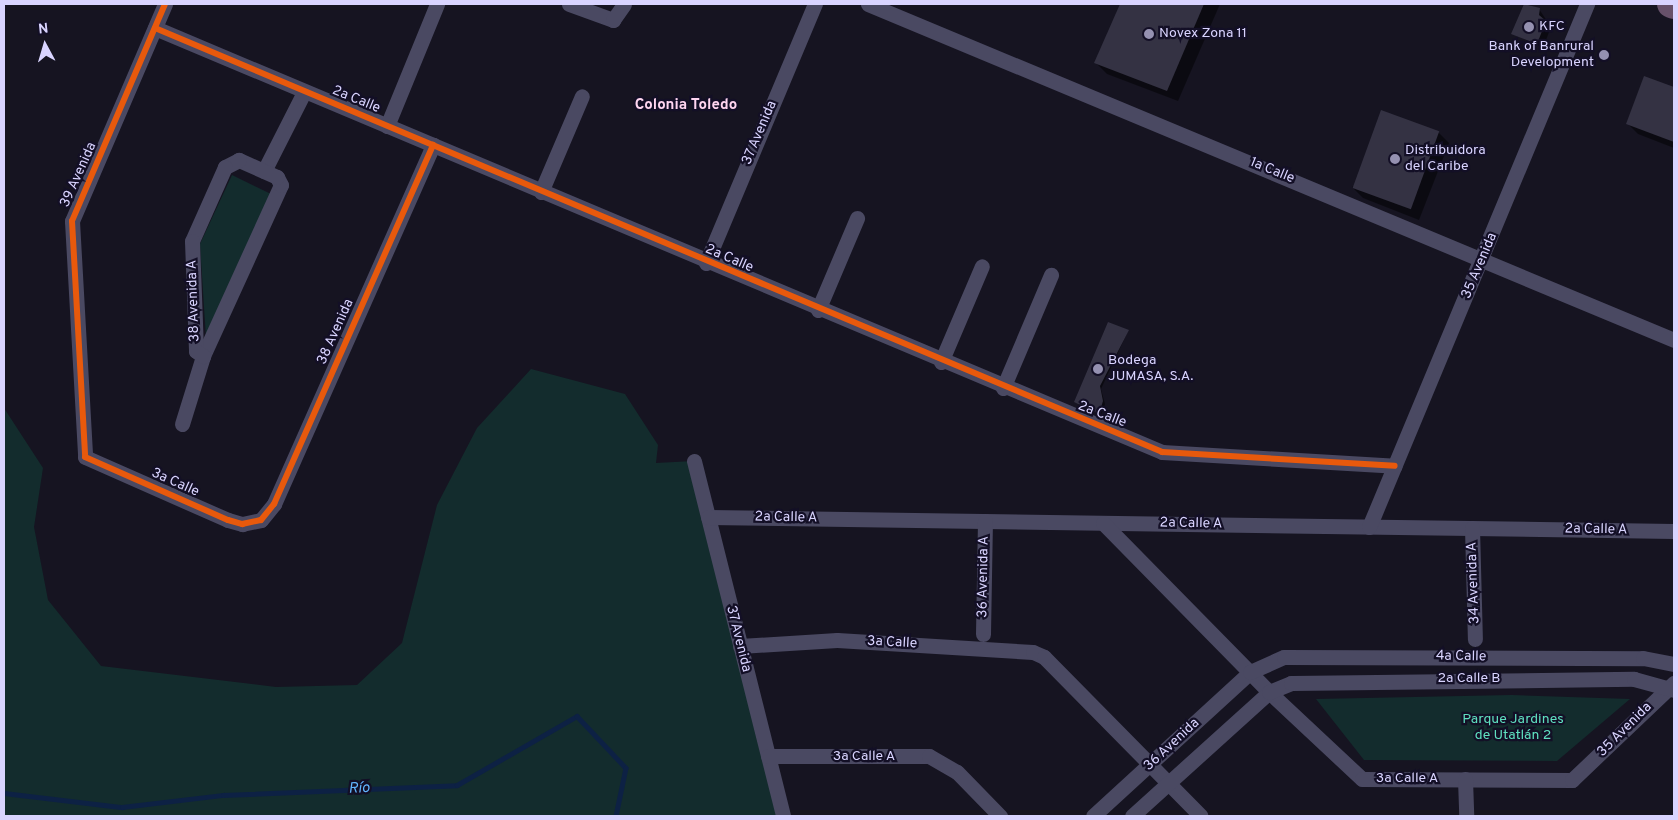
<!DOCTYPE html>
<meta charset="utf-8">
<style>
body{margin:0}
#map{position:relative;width:1678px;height:820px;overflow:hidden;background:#161421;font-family:Overpass,sans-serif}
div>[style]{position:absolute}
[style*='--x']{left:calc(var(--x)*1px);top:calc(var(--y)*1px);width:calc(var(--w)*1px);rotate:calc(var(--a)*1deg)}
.green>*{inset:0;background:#132c2d}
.shadow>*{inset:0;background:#0007}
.stream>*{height:4.5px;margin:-2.25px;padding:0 2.25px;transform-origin:2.25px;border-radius:2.25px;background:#0d2144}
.building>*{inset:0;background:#343243;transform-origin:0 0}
.street>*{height:15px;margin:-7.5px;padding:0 7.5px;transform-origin:7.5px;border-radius:7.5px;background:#4a4962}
.highway>*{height:28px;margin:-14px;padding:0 14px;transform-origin:14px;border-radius:14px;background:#67516a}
.cycleway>*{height:6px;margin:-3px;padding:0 3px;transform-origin:3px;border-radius:3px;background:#e8590c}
.dots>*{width:14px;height:14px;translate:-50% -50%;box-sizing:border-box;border:2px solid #130f26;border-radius:50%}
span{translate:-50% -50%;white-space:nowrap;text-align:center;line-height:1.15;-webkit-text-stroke:4.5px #130f26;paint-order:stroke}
.poi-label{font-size:14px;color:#d9d4ff}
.left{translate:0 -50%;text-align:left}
.right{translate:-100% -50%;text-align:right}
.street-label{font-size:14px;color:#d9d4ff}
.park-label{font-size:14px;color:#5fe0c0}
.neighbourhood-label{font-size:15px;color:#ffd6f0;font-weight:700}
.water-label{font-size:15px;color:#62b6ff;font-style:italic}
.frame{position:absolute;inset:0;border:5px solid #d9d4ff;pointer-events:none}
.north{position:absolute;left:20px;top:20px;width:50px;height:50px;-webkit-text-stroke:4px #130f26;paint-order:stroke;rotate:354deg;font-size:14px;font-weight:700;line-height:20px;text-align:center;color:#d9d4ff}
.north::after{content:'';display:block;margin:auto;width:18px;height:22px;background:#d9d4ff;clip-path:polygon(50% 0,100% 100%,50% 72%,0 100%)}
</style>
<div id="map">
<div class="green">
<div style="clip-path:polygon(232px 175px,271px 194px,206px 338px,200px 244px)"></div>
<div style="clip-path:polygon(531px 369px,625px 394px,658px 445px,656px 463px,694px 461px,783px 816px,4px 816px,4px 408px,43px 468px,34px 527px,48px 600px,101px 666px,276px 687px,357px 685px,402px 643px,437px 505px,477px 428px)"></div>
<div style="clip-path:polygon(1512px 695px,1630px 699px,1557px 761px,1364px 760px,1316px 699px)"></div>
</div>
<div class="shadow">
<div style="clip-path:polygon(1121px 4px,1220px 4px,1178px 101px,1107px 74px,1096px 63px)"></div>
<div style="clip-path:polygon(1526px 4px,1539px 9px,1551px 27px,1543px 48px,1512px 33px)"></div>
<div style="clip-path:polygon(1645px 78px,1674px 89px,1674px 148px,1638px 134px,1627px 123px)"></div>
<div style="clip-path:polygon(1438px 132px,1449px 143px,1419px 220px,1363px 198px,1352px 187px)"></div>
<div style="clip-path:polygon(1128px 331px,1101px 389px,1105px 404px,1101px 415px,1078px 404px)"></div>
</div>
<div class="stream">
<div style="--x:4;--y:793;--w:119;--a:6.8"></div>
<div style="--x:122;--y:807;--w:102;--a:-6.8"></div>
<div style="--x:223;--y:795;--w:234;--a:-2.4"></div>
<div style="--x:457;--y:785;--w:138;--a:-29.9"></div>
<div style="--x:577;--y:716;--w:71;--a:46.7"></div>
<div style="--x:626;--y:768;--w:49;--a:101.8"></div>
</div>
<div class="building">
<div style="clip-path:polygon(1120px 4px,1204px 4px,1167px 91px,1094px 63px)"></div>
<div style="clip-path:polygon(1524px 4px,1540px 8px,1539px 15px,1546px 21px,1537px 44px,1511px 34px)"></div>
<div style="clip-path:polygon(1644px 76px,1674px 87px,1674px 142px,1626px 124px)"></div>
<div style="left:1381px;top:110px;width:62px;height:83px;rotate:20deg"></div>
<div style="clip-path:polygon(1108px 322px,1129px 330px,1100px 386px,1103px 401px,1099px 414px,1074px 402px)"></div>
</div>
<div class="street">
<div style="--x:165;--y:4;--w:236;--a:113.2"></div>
<div style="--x:72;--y:221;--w:236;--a:86.8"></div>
<div style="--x:85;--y:457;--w:156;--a:23.8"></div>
<div style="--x:228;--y:520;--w:15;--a:16"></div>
<div style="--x:242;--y:524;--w:19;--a:-12"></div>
<div style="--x:261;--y:520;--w:21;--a:-51"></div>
<div style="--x:274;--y:504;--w:393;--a:-66.1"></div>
<div style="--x:569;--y:4;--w:47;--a:20"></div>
<div style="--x:613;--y:20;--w:19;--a:-55"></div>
<div style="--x:868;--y:4;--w:873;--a:22.63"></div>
<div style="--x:155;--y:28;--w:1093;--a:22.83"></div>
<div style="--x:1162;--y:452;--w:233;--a:3.4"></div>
<div style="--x:387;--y:126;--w:132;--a:-67.7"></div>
<div style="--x:264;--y:171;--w:89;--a:-63.1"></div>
<div style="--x:541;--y:192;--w:104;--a:-66.9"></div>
<div style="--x:706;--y:263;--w:281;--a:-67.2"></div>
<div style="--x:818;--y:310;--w:100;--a:-67"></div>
<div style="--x:941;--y:362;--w:104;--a:-66.9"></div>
<div style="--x:1003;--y:388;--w:123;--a:-67"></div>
<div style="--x:182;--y:424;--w:71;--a:-72.8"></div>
<div style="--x:203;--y:356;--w:188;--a:-65.5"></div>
<div style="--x:281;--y:185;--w:9;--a:-117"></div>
<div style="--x:277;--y:177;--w:42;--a:-155.9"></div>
<div style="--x:239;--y:160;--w:16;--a:153"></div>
<div style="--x:225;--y:167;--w:81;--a:114"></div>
<div style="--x:192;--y:241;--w:110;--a:87.9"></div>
<div style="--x:196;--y:351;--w:9;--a:36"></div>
<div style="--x:694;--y:461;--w:366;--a:75.9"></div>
<div style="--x:708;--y:517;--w:966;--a:0.83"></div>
<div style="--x:1103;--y:523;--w:237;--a:45.5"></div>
<div style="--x:1269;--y:692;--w:127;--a:43.1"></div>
<div style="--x:1362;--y:779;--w:210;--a:0.3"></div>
<div style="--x:1572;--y:780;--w:141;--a:-43.6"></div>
<div style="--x:1369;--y:527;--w:567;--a:-67.37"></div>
<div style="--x:1472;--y:528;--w:111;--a:88.5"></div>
<div style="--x:983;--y:634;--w:113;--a:-89"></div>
<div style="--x:740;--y:646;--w:97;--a:-3.5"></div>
<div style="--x:837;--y:640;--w:196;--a:3.5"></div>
<div style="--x:1033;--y:652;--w:12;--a:24"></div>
<div style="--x:1044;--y:657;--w:223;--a:45.4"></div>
<div style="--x:768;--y:756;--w:161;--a:0"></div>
<div style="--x:929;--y:756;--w:32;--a:30"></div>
<div style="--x:957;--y:772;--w:62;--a:45.7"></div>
<div style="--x:1465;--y:779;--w:37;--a:88"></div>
<div style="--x:1093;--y:816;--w:213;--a:-42.5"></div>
<div style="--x:1250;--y:672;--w:37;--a:-24"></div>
<div style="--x:1284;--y:657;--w:359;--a:0.2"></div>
<div style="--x:1643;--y:658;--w:32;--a:11"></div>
<div style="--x:1132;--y:816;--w:185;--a:-42.1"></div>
<div style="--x:1269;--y:692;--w:24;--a:-22"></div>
<div style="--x:1291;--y:683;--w:343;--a:-0.7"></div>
<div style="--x:1634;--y:679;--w:41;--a:15.4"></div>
</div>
<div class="highway">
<div style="--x:1671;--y:4;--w:3;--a:18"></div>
</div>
<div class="cycleway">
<div style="--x:165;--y:4;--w:236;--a:113.2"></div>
<div style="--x:72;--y:221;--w:236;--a:86.8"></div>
<div style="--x:85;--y:457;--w:156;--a:23.8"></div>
<div style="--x:228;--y:520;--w:15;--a:16"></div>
<div style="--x:242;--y:524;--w:19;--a:-12"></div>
<div style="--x:261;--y:520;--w:21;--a:-51"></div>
<div style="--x:274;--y:504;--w:393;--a:-66.1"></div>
<div style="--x:155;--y:28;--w:1093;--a:22.83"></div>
<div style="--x:1162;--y:452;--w:233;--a:3.4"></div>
</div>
<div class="dots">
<div style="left:1529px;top:27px;background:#9591b1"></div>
<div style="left:1149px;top:34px;background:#9591b1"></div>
<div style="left:1604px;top:55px;background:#9591b1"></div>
<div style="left:1395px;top:159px;background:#9591b1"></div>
<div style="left:1098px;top:369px;background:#9591b1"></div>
</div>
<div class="poi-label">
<span class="left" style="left:1539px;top:27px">KFC</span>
<span class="left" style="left:1159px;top:34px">Novex Zona 11</span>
<span class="right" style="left:1594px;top:55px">Bank of Banrural<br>Development</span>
<span class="left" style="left:1405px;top:159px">Distribuidora<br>del Caribe</span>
<span class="left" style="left:1108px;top:369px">Bodega<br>JUMASA, S.A.</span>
</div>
<div class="street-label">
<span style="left:356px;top:100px;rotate:22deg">2a Calle</span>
<span style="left:760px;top:133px;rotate:-67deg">37 Avenida</span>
<span style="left:1272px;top:171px;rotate:22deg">1a Calle</span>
<span style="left:79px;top:175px;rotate:-66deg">39 Avenida</span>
<span style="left:729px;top:259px;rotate:23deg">2a Calle</span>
<span style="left:1480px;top:266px;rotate:-67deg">35 Avenida</span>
<span style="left:194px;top:301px;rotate:-92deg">38 Avenida A</span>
<span style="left:336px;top:332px;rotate:-66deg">38 Avenida</span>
<span style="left:1102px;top:415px;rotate:21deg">2a Calle</span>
<span style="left:175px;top:483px;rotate:24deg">3a Calle</span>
<span style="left:786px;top:518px;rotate:1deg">2a Calle A</span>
<span style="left:1191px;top:524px;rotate:1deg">2a Calle A</span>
<span style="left:1596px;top:530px;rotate:1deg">2a Calle A</span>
<span style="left:984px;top:577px;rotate:-89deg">36 Avenida A</span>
<span style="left:1474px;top:583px;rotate:-92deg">34 Avenida A</span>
<span style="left:738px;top:639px;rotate:76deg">37 Avenida</span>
<span style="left:892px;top:643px;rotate:3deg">3a Calle</span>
<span style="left:1461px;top:657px;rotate:1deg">4a Calle</span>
<span style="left:1469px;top:679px">2a Calle B</span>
<span style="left:1625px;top:730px;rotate:-45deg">35 Avenida</span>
<span style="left:1172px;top:745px;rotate:-43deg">36 Avenida</span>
<span style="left:864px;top:757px">3a Calle A</span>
<span style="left:1407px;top:779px">3a Calle A</span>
</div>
<div class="park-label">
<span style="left:1513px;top:728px">Parque Jardines<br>de Utatlán 2</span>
</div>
<div class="neighbourhood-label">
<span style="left:686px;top:106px">Colonia Toledo</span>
</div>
<div class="water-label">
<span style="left:359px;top:789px;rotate:-2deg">Río</span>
</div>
<div class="frame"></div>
<div class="north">N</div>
</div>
